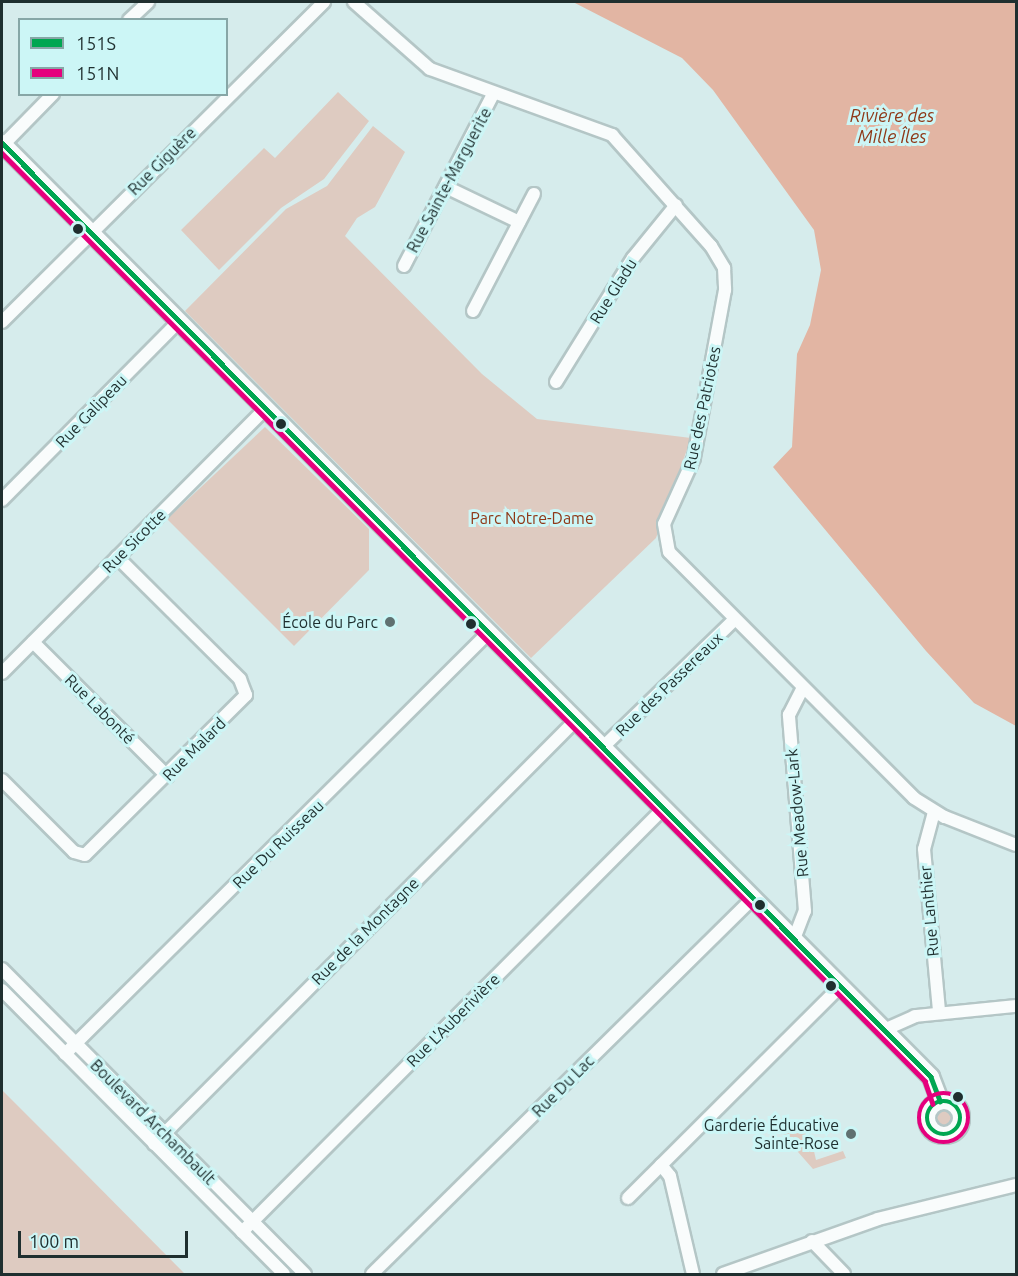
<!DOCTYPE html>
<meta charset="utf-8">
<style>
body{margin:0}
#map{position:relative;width:1018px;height:1276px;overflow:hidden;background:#d6ecec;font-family:Ubuntu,sans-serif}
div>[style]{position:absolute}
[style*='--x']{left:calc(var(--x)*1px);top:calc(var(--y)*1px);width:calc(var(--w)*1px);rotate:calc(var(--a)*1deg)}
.green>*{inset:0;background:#decbc1}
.round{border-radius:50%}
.water>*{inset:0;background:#e2b5a3}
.roads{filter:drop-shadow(2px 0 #b4c6c6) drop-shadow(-2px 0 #b4c6c6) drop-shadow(0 2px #b4c6c6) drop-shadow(0 -2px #b4c6c6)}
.street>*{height:12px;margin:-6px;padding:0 6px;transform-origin:6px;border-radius:6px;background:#f9fcfc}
.secondary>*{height:16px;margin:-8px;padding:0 8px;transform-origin:8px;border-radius:8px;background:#f9fcfc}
.secondary>.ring{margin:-8px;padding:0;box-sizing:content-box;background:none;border:16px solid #f9fcfc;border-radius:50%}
.bus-1>*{height:4.5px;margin:-2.25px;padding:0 2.25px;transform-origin:2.25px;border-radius:2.25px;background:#00a651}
.bus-1>.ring{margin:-2.25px;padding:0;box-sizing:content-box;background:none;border:4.5px solid #00a651;border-radius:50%}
.bus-2>*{height:4.5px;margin:-2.25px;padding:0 2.25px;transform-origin:2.25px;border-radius:2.25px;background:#e5007d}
.bus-2>.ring{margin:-2.25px;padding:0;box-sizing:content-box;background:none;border:4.5px solid #e5007d;border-radius:50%}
.dots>*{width:16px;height:16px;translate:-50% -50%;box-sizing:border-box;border:3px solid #ccf6f6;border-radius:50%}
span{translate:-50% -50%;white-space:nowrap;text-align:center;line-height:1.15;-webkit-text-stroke:6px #ccf6f6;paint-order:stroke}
.street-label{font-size:16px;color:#1f2f2f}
.park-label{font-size:16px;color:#8f3817}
.poi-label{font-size:16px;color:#1f2f2f}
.right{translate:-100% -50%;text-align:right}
.water-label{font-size:18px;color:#8f3918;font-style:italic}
.frame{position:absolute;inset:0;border:3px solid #1f2f2f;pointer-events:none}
.legend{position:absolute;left:18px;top:18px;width:210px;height:78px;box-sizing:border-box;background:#ccf6f6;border:2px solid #87a6a6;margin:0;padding:8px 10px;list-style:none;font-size:18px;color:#1f2f2f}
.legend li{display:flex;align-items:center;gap:12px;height:30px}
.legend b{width:30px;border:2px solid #87a6a6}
.scale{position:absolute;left:18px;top:1231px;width:170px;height:27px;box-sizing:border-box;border:3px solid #1f2f2f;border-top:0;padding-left:8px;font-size:18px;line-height:21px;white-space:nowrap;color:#1f2f2f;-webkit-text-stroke:4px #ccf6f6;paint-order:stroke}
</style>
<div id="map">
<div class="green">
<div style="clip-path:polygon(338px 92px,369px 121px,324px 179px,281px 208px,219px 270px,181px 230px,264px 148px,275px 158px)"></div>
<div style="clip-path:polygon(373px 126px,405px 152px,375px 207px,357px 218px,345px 236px,482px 374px,537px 419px,691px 438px,656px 538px,531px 658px,185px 311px,286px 209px,327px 186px)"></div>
<div style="clip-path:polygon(265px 427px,369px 529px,369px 570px,294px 646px,167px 519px)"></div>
<div style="clip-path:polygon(2px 977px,59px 1035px,57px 1038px,2px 983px)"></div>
<div style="clip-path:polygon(85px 1061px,148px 1124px,145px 1127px,82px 1063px)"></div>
<div style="clip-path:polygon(2px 1090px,66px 1154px,185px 1274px,2px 1274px)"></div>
<div class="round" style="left:934px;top:1108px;width:20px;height:20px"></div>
<div style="clip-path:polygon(808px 1125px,816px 1160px,843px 1151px,846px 1158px,813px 1169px,783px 1135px)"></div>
<div style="clip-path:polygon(173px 1149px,234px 1212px,232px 1215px,170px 1152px)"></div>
</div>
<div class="water">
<div style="clip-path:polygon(573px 2px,1016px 2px,1016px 726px,974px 703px,926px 651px,773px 467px,792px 447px,797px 354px,810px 325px,821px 270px,814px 230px,713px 90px,682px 58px)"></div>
</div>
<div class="roads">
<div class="street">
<div style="--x:354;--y:2;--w:101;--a:41.4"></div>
<div style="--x:430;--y:69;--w:194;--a:19.9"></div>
<div style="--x:612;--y:135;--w:149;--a:48.3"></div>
<div style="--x:711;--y:246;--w:26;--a:59"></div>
<div style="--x:724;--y:268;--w:22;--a:87"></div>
<div style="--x:725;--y:290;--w:171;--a:100.5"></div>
<div style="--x:694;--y:458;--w:72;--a:114.4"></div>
<div style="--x:664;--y:524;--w:28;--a:80"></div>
<div style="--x:669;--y:552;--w:347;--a:45.1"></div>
<div style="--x:914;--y:798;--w:36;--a:32"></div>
<div style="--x:945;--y:817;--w:76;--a:21.5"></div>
<div style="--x:129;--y:20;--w:26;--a:-43"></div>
<div style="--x:2;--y:146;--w:73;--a:-45.6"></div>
<div style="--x:446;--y:187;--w:81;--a:25.6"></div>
<div style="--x:404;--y:266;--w:194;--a:-62.6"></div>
<div style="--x:473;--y:311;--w:132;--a:-62.5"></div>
<div style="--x:2;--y:322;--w:454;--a:-44.8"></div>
<div style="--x:556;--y:382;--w:146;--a:-58.2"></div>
<div style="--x:633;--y:258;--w:68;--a:-50.9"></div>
<div style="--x:2;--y:500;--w:252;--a:-45.3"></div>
<div style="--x:33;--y:642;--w:190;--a:45"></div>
<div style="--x:2;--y:673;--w:374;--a:-45.1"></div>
<div style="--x:603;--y:747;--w:182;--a:-44.1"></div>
<div style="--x:2;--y:780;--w:102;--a:45"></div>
<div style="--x:74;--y:852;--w:11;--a:15"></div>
<div style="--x:85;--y:855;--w:227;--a:-44.8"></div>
<div style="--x:246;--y:695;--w:17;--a:-111"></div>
<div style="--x:240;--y:679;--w:173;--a:-135.2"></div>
<div style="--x:934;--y:812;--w:38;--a:105"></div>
<div style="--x:924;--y:849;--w:164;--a:84.7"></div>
<div style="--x:794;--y:939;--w:30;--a:-69"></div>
<div style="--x:805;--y:911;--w:197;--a:-94.7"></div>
<div style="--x:789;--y:715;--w:30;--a:-63"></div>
<div style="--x:2;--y:969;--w:430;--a:45.2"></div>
<div style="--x:2;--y:990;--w:400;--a:45.2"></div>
<div style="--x:884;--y:1030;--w:34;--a:-24"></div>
<div style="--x:915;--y:1016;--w:101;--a:-5.7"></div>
<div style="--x:65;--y:1054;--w:598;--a:-44.86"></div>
<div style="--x:154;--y:1144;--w:598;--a:-45.14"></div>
<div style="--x:661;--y:1165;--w:14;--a:51"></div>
<div style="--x:670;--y:1176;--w:101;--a:76.8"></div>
<div style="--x:628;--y:1198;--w:301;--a:-44.9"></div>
<div style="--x:242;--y:1232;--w:598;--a:-45.14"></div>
<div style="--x:812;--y:1241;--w:46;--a:45.9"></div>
<div style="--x:372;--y:1274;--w:535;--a:-44.62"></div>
<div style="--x:723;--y:1274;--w:164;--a:-19.5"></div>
<div style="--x:878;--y:1219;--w:142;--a:-13.8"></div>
</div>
<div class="secondary">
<div style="--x:2;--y:143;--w:1317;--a:45.15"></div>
<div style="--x:931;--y:1077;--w:26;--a:69"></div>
<div class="ring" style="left:927px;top:1101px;width:18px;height:18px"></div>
</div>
</div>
<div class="bus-1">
<div style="--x:2;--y:143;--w:1317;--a:45.15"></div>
<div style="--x:931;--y:1077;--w:26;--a:69"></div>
<div class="ring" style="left:927px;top:1101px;width:29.5px;height:29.5px"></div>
</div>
<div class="bus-2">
<div style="--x:2;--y:153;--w:1309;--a:45.15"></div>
<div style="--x:925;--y:1081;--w:24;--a:71"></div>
<div class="ring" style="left:919px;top:1093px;width:45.5px;height:45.5px"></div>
</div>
<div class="dots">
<div style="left:78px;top:229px;background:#1f2f2f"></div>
<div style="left:281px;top:424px;background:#1f2f2f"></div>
<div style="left:390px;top:622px;background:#5f7171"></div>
<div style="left:471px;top:624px;background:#1f2f2f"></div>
<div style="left:760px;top:905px;background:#1f2f2f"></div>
<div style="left:831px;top:986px;background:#1f2f2f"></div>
<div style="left:958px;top:1097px;background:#1f2f2f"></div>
<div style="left:851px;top:1134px;background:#5f7171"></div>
</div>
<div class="street-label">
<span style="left:162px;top:161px;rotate:-45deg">Rue Giguère</span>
<span style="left:449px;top:180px;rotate:-62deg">Rue Sainte-Marguerite</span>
<span style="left:613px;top:291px;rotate:-58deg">Rue Gladu</span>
<span style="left:702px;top:408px;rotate:-78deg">Rue des Patriotes</span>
<span style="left:91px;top:411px;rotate:-46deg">Rue Galipeau</span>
<span style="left:134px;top:541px;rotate:-45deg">Rue Sicotte</span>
<span style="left:669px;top:684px;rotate:-44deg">Rue des Passereaux</span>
<span style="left:100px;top:709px;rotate:45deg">Rue Labonté</span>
<span style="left:194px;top:749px;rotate:-45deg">Rue Malard</span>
<span style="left:797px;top:813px;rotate:-95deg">Rue Meadow-Lark</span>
<span style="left:278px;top:844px;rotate:-44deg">Rue Du Ruisseau</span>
<span style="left:929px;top:911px;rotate:-95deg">Rue Lanthier</span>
<span style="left:365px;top:931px;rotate:-45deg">Rue de la Montagne</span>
<span style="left:453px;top:1020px;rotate:-45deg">Rue L'Auberivière</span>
<span style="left:563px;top:1086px;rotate:-45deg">Rue Du Lac</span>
<span style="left:153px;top:1122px;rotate:45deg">Boulevard Archambault</span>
</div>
<div class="park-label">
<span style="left:532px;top:518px">Parc Notre-Dame</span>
</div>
<div class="poi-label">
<span class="right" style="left:378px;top:622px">École du Parc</span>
<span class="right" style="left:839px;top:1134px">Garderie Éducative<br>Sainte-Rose</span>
</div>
<div class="water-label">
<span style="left:892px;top:126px">Rivière des<br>Mille Îles</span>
</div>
<div class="frame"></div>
<ul class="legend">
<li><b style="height:8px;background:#00a651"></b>151S</li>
<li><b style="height:8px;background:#e5007d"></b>151N</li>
</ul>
<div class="scale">100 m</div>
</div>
